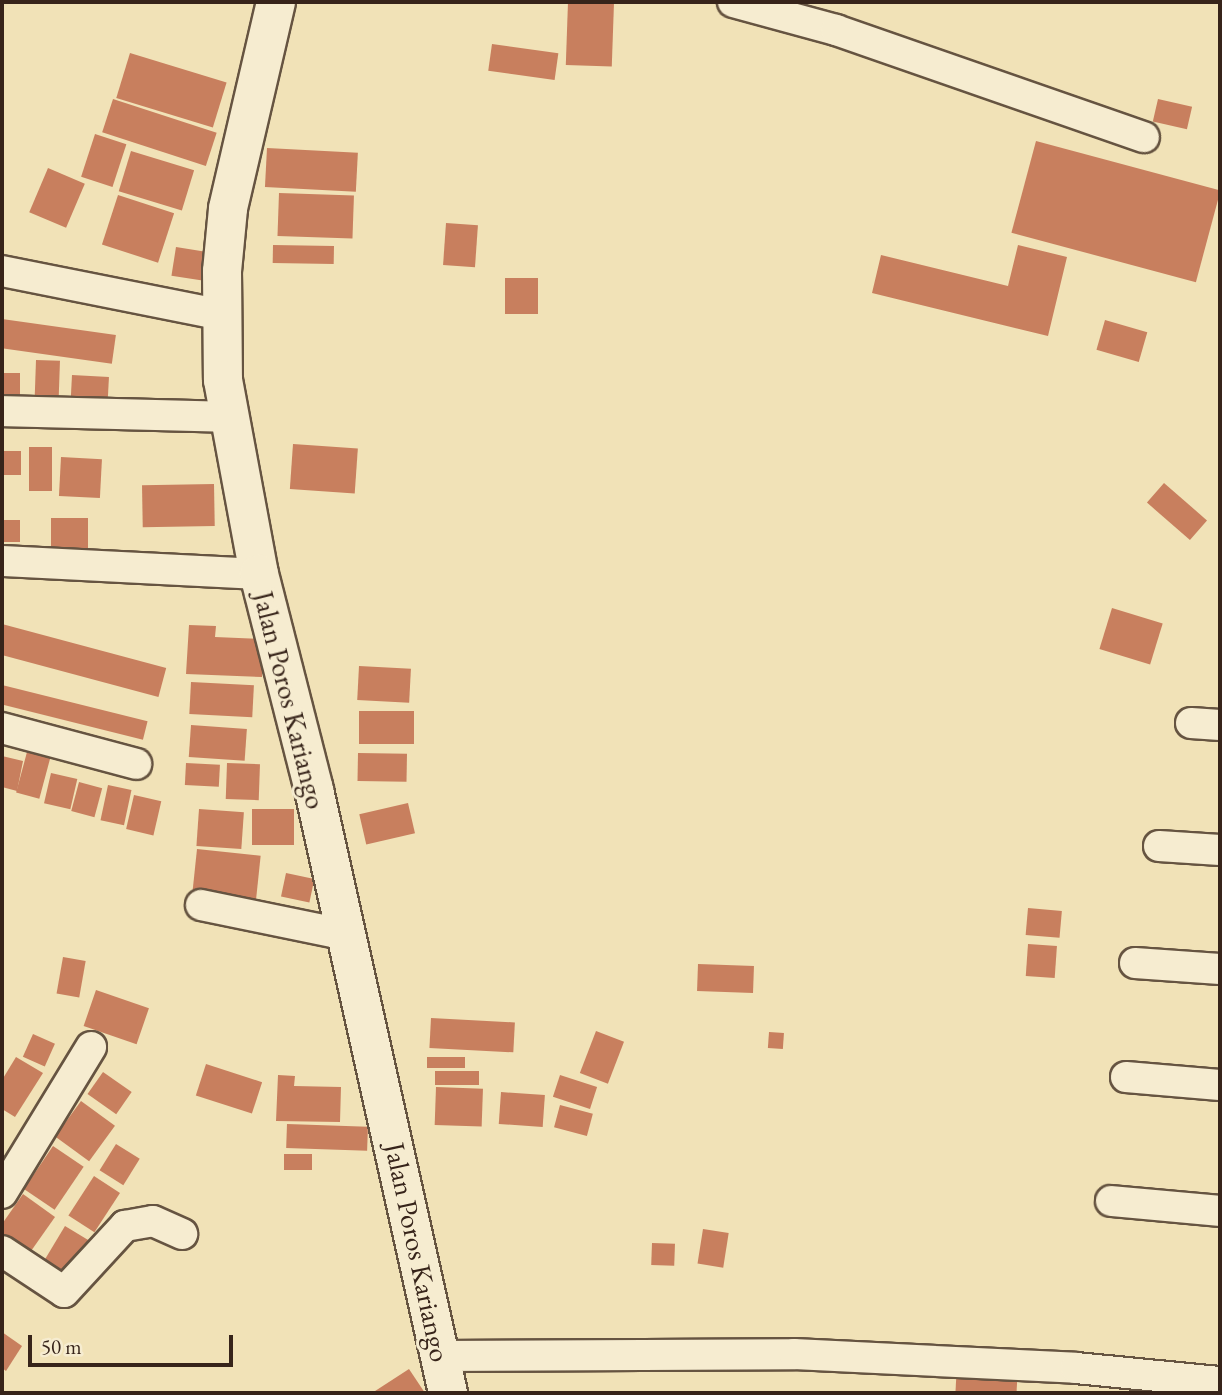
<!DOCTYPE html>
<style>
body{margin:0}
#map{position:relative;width:1222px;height:1395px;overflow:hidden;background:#f1e2b7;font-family:"EB Garamond",serif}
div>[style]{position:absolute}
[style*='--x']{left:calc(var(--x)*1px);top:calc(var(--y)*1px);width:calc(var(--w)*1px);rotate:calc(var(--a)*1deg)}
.building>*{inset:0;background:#c87f5e;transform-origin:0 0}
.roads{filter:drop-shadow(2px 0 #665441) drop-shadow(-2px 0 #665441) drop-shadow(0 2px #665441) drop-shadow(0 -2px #665441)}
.street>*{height:30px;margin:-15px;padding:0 15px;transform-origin:15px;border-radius:15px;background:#f6ecd0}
.secondary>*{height:38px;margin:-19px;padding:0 19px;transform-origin:19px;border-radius:19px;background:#f6ecd0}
span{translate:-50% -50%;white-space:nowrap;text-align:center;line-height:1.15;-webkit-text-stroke:6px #f6ecd0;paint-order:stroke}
.street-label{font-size:28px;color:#37241a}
.frame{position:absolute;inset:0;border:4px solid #37241a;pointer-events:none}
.scale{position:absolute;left:28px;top:1335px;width:205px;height:32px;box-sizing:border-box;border:4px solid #37241a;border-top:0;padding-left:9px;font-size:21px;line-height:24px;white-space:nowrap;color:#37241a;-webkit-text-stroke:5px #f6ecd0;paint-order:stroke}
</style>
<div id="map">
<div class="building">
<div style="left:568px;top:2px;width:46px;height:63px;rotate:2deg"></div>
<div style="left:492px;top:44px;width:67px;height:27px;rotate:8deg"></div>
<div style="left:130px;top:53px;width:101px;height:47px;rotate:17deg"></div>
<div style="left:113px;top:99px;width:109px;height:35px;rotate:18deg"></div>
<div style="left:1158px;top:99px;width:35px;height:23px;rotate:13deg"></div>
<div style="left:95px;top:134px;width:33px;height:45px;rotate:18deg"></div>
<div style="left:1036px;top:141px;width:191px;height:95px;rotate:15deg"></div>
<div style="left:267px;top:148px;width:91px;height:39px;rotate:3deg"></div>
<div style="left:131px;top:151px;width:66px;height:42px;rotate:17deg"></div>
<div style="left:48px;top:168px;width:40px;height:48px;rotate:23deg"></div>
<div style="left:279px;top:193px;width:75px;height:43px;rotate:2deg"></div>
<div style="left:118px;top:195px;width:59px;height:52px;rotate:18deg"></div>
<div style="left:446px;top:223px;width:32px;height:42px;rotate:4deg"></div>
<div style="left:273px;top:245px;width:61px;height:18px;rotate:1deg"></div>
<div style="clip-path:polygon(1018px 245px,1067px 257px,1048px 336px,872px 293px,881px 255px,1008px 286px)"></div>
<div style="left:176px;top:247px;width:33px;height:29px;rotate:9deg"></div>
<div style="left:505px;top:278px;width:33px;height:36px"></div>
<div style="left:2px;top:319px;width:115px;height:29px;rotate:8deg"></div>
<div style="left:1105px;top:320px;width:44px;height:31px;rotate:16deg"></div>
<div style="left:36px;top:360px;width:24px;height:49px;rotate:2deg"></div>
<div style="left:2px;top:373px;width:18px;height:24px"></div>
<div style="left:72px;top:375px;width:37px;height:27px;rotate:3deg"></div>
<div style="left:293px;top:444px;width:65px;height:45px;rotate:4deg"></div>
<div style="left:29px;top:447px;width:23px;height:44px"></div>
<div style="left:2px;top:451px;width:19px;height:24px"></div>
<div style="left:61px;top:457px;width:41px;height:39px;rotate:3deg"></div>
<div style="left:1164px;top:483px;width:57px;height:26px;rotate:41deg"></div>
<div style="left:214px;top:484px;width:42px;height:72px;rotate:89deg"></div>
<div style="left:51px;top:518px;width:37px;height:33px"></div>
<div style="left:2px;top:520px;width:18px;height:22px"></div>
<div style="left:1112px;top:608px;width:53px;height:43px;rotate:17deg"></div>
<div style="left:2px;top:624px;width:170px;height:30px;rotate:15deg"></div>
<div style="clip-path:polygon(189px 625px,216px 626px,215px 637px,264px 639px,262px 677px,186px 674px)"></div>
<div style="left:359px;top:666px;width:52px;height:34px;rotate:3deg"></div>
<div style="left:191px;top:682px;width:63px;height:32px;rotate:3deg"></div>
<div style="left:2px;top:685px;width:150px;height:19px;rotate:14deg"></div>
<div style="left:359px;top:711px;width:55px;height:33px"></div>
<div style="left:191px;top:725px;width:56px;height:32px;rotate:4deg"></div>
<div style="left:27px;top:752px;width:24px;height:42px;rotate:15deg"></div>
<div style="left:358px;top:753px;width:49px;height:28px;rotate:1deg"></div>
<div style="clip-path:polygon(2px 756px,23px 761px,17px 791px,2px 787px)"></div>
<div style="left:186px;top:763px;width:34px;height:22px;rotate:3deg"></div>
<div style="left:227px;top:763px;width:33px;height:36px;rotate:2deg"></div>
<div style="left:51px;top:773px;width:27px;height:31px;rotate:13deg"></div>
<div style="left:79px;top:782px;width:24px;height:30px;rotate:15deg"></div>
<div style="left:108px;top:785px;width:24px;height:36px;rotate:12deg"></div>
<div style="left:134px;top:795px;width:28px;height:35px;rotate:13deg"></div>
<div style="left:408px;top:803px;width:31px;height:50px;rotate:77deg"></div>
<div style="left:199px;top:809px;width:45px;height:37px;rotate:4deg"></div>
<div style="left:252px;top:809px;width:42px;height:36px"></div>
<div style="left:197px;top:849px;width:64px;height:49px;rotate:6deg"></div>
<div style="left:286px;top:873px;width:29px;height:24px;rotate:12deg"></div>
<div style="left:1028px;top:908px;width:34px;height:27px;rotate:5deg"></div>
<div style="left:1028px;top:944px;width:29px;height:32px;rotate:4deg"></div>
<div style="left:63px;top:957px;width:23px;height:37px;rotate:10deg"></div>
<div style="left:698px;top:964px;width:56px;height:27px;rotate:2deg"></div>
<div style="left:96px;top:990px;width:56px;height:38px;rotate:19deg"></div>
<div style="left:431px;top:1018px;width:84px;height:30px;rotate:3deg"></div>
<div style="left:596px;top:1031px;width:30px;height:45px;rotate:21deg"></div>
<div style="left:769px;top:1032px;width:15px;height:16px;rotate:4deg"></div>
<div style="left:33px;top:1034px;width:24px;height:25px;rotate:24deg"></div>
<div style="clip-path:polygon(16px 1057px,43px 1073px,15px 1117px,2px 1109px,2px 1080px)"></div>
<div style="left:427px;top:1057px;width:38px;height:11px"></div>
<div style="left:206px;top:1064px;width:59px;height:33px;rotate:18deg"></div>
<div style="left:435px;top:1071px;width:44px;height:14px"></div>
<div style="left:103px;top:1072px;width:35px;height:27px;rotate:35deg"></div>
<div style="clip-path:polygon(278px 1075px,295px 1076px,294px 1086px,341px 1087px,340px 1122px,276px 1121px)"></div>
<div style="left:560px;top:1075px;width:39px;height:23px;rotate:18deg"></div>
<div style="left:436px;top:1087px;width:47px;height:38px;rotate:2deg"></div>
<div style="left:501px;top:1092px;width:44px;height:32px;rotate:4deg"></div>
<div style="left:81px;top:1101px;width:42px;height:44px;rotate:36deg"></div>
<div style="left:560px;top:1105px;width:34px;height:23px;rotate:15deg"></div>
<div style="left:287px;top:1124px;width:81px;height:24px;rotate:2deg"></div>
<div style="left:116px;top:1144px;width:28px;height:31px;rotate:32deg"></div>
<div style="left:53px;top:1146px;width:37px;height:52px;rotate:34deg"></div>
<div style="left:284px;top:1154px;width:28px;height:16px"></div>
<div style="left:94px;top:1176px;width:31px;height:47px;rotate:33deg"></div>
<div style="clip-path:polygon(23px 1194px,55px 1217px,24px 1261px,2px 1245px,2px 1224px)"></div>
<div style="left:65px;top:1226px;width:27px;height:49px;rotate:31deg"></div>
<div style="left:703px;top:1229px;width:26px;height:35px;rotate:9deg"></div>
<div style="left:652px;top:1243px;width:23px;height:22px;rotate:2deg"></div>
<div style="clip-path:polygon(2px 1332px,22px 1346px,6px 1371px,2px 1368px)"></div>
<div style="left:957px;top:1363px;width:61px;height:30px;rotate:3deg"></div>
<div style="clip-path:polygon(409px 1369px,425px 1393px,372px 1393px)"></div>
</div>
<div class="roads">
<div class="street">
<div style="--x:733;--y:2;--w:107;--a:15.2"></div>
<div style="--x:836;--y:30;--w:326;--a:19.2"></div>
<div style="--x:2;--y:271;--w:224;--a:11.3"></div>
<div style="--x:2;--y:411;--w:227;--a:1.5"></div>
<div style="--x:2;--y:561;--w:257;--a:2.9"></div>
<div style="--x:1191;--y:723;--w:29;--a:4"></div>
<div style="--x:2;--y:728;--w:139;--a:15"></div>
<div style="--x:1159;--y:846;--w:61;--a:3.8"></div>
<div style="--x:201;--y:905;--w:149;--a:11.6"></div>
<div style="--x:1135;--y:963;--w:85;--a:4"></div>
<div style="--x:1126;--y:1077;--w:94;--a:4.9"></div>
<div style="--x:2;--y:1193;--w:171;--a:-58.6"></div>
<div style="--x:1111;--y:1201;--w:109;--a:5.2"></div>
<div style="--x:2;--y:1251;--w:74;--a:33.5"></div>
<div style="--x:64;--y:1292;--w:90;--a:-47.3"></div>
<div style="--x:125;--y:1226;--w:28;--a:-10"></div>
<div style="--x:153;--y:1221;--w:32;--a:24"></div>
<div style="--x:441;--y:1356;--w:353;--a:-0.3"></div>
<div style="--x:794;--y:1354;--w:282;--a:2.8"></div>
<div style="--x:1076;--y:1368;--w:145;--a:5.6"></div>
</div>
<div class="secondary">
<div style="--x:276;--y:2;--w:212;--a:103.1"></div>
<div style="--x:228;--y:209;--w:62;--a:95.5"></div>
<div style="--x:222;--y:271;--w:109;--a:89.5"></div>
<div style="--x:223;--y:380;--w:197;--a:79.5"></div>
<div style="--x:259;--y:574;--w:223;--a:75.7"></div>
<div style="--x:314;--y:790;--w:618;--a:77.47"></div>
</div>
</div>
<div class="street-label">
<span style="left:290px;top:700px;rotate:76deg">Jalan Poros Kariango</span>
<span style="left:418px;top:1252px;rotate:78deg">Jalan Poros Kariango</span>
</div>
<div class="frame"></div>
<div class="scale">50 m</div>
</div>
